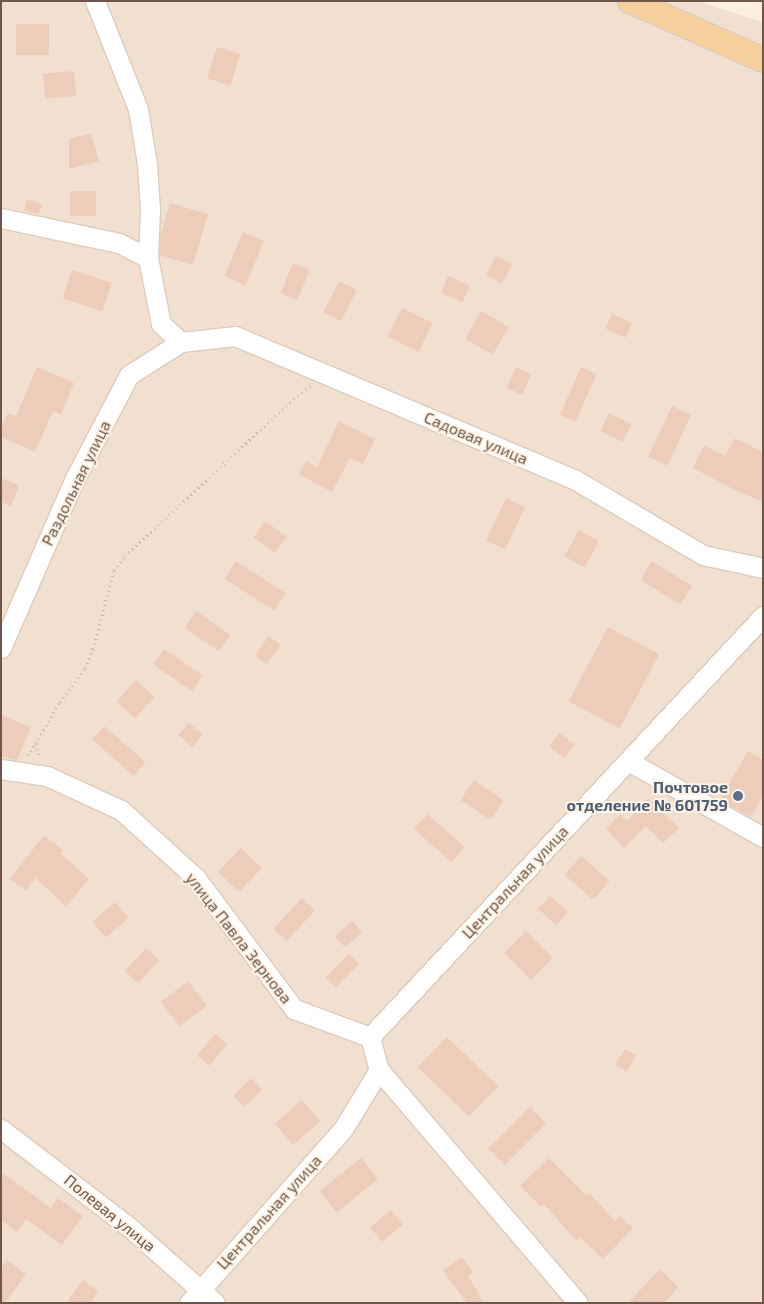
<!DOCTYPE html>
<meta charset="utf-8">
<style>
body{margin:0}
#map{position:relative;width:764px;height:1304px;overflow:hidden;background:#faefe0;font-family:"Exo 2",sans-serif}
div>[style]{position:absolute}
[style*='--x']{left:calc(var(--x)*1px);top:calc(var(--y)*1px);width:calc(var(--w)*1px);rotate:calc(var(--a)*1deg)}
.residential>*{inset:0;background:#f1e0d0}
.building>*{inset:0;background:#edccba;transform-origin:0 0}
.path>*{height:3px;margin-top:-1.5px;transform-origin:0;background:repeating-linear-gradient(90deg,#d1b09e 0 1px,transparent 0 5px)}
.roads{filter:drop-shadow(1px 0 #ddcbbd) drop-shadow(-1px 0 #ddcbbd) drop-shadow(0 1px #ddcbbd) drop-shadow(0 -1px #ddcbbd)}
.minor>*{height:19px;margin:-9.5px;padding:0 9.5px;transform-origin:9.5px;border-radius:9.5px;background:#fff}
.major>*{height:24px;margin:-12px;padding:0 12px;transform-origin:12px;border-radius:12px;background:#f5d09d}
.dots>*{width:14px;height:14px;translate:-50% -50%;box-sizing:border-box;border:2px solid #fdf3e6;border-radius:50%}
span{translate:-50% -50%;white-space:nowrap;text-align:center;line-height:1.15;-webkit-text-stroke:4px #fdf3e6;paint-order:stroke}
.street-label{font-size:16px;color:#6f554a}
.service-label{font-size:16px;color:#4e5e75;font-weight:700}
.right{translate:-100% -50%;text-align:right}
.frame{position:absolute;inset:0;border:2px solid #6f554a;pointer-events:none}
</style>
<div id="map">
<div class="residential">
<div style="clip-path:polygon(1px 1px,696px 1px,763px 22px,763px 1303px,1px 1303px)"></div>
</div>
<div class="building">
<div style="left:16px;top:24px;width:33px;height:31px"></div>
<div style="left:217px;top:47px;width:24px;height:33px;rotate:17deg"></div>
<div style="left:74px;top:71px;width:25px;height:31px;rotate:85deg"></div>
<div style="clip-path:polygon(91px 133px,99px 161px,69px 169px,69px 139px)"></div>
<div style="left:70px;top:191px;width:26px;height:25px"></div>
<div style="clip-path:polygon(27px 199px,42px 204px,39px 214px,24px 211px)"></div>
<div style="clip-path:polygon(170px 203px,208px 214px,193px 265px,159px 255px,160px 236px)"></div>
<div style="left:243px;top:232px;width:23px;height:48px;rotate:23deg"></div>
<div style="left:496px;top:256px;width:18px;height:22px;rotate:27deg"></div>
<div style="left:293px;top:263px;width:18px;height:33px;rotate:22deg"></div>
<div style="left:72px;top:270px;width:42px;height:30px;rotate:18deg"></div>
<div style="left:448px;top:276px;width:24px;height:18px;rotate:24deg"></div>
<div style="left:339px;top:281px;width:20px;height:35px;rotate:27deg"></div>
<div style="left:402px;top:308px;width:34px;height:32px;rotate:26deg"></div>
<div style="left:481px;top:311px;width:32px;height:32px;rotate:30deg"></div>
<div style="left:612px;top:314px;width:22px;height:16px;rotate:24deg"></div>
<div style="clip-path:polygon(37px 367px,74px 383px,61px 414px,53px 411px,35px 452px,1px 437px,1px 428px,8px 413px,16px 416px)"></div>
<div style="left:516px;top:367px;width:17px;height:23px;rotate:24deg"></div>
<div style="left:581px;top:367px;width:17px;height:52px;rotate:24deg"></div>
<div style="left:672px;top:406px;width:21px;height:56px;rotate:25deg"></div>
<div style="left:609px;top:413px;width:25px;height:20px;rotate:26deg"></div>
<div style="clip-path:polygon(339px 421px,375px 439px,363px 464px,350px 458px,332px 492px,299px 474px,306px 461px,317px 467px)"></div>
<div style="clip-path:polygon(735px 438px,763px 452px,763px 502px,737px 491px,693px 468px,704px 445px,725px 456px)"></div>
<div style="clip-path:polygon(1px 478px,19px 485px,11px 506px,1px 502px)"></div>
<div style="left:506px;top:498px;width:21px;height:47px;rotate:25deg"></div>
<div style="left:265px;top:521px;width:27px;height:20px;rotate:36deg"></div>
<div style="left:579px;top:530px;width:23px;height:30px;rotate:29deg"></div>
<div style="left:236px;top:561px;width:59px;height:21px;rotate:33deg"></div>
<div style="left:652px;top:561px;width:47px;height:22px;rotate:32deg"></div>
<div style="left:196px;top:611px;width:42px;height:20px;rotate:35deg"></div>
<div style="left:608px;top:627px;width:58px;height:84px;rotate:28deg"></div>
<div style="left:269px;top:636px;width:15px;height:24px;rotate:37deg"></div>
<div style="left:164px;top:649px;width:47px;height:19px;rotate:34deg"></div>
<div style="left:136px;top:680px;width:25px;height:29px;rotate:42deg"></div>
<div style="clip-path:polygon(1px 715px,31px 727px,17px 760px,1px 756px)"></div>
<div style="left:189px;top:723px;width:18px;height:16px;rotate:41deg"></div>
<div style="left:104px;top:726px;width:55px;height:18px;rotate:41deg"></div>
<div style="left:559px;top:733px;width:19px;height:17px;rotate:36deg"></div>
<div style="clip-path:polygon(748px 751px,763px 760px,763px 796px,751px 817px,720px 800px)"></div>
<div style="left:474px;top:780px;width:36px;height:24px;rotate:34deg"></div>
<div style="clip-path:polygon(648px 798px,679px 828px,663px 843px,646px 826px,624px 848px,606px 829px,620px 814px,627px 821px)"></div>
<div style="left:427px;top:814px;width:50px;height:20px;rotate:41deg"></div>
<div style="clip-path:polygon(44px 835px,63px 850px,60px 853px,89px 879px,66px 906px,35px 878px,26px 891px,10px 879px)"></div>
<div style="left:241px;top:848px;width:29px;height:33px;rotate:44deg"></div>
<div style="left:581px;top:856px;width:38px;height:25px;rotate:41deg"></div>
<div style="clip-path:polygon(550px 896px,568px 912px,556px 925px,536px 907px,540px 907px)"></div>
<div style="left:302px;top:898px;width:18px;height:42px;rotate:43deg"></div>
<div style="left:115px;top:902px;width:21px;height:30px;rotate:49deg"></div>
<div style="left:352px;top:921px;width:15px;height:23px;rotate:48deg"></div>
<div style="left:526px;top:931px;width:38px;height:31px;rotate:45deg"></div>
<div style="left:146px;top:948px;width:18px;height:31px;rotate:43deg"></div>
<div style="left:349px;top:954px;width:14px;height:33px;rotate:45deg"></div>
<div style="left:188px;top:981px;width:31px;height:34px;rotate:53deg"></div>
<div style="left:215px;top:1034px;width:16px;height:28px;rotate:40deg"></div>
<div style="left:447px;top:1037px;width:71px;height:42px;rotate:44deg"></div>
<div style="left:625px;top:1049px;width:13px;height:18px;rotate:32deg"></div>
<div style="left:251px;top:1078px;width:16px;height:25px;rotate:45deg"></div>
<div style="left:302px;top:1100px;width:28px;height:36px;rotate:49deg"></div>
<div style="left:530px;top:1107px;width:23px;height:59px;rotate:45deg"></div>
<div style="left:361px;top:1158px;width:27px;height:53px;rotate:51deg"></div>
<div style="clip-path:polygon(549px 1158px,586px 1195px,589px 1193px,615px 1221px,620px 1216px,633px 1228px,603px 1259px,580px 1237px,577px 1241px,544px 1204px,541px 1207px,520px 1186px)"></div>
<div style="clip-path:polygon(1px 1172px,51px 1208px,58px 1198px,83px 1216px,62px 1245px,26px 1219px,17px 1232px,1px 1220px)"></div>
<div style="left:391px;top:1210px;width:19px;height:27px;rotate:51deg"></div>
<div style="clip-path:polygon(462px 1257px,473px 1272px,468px 1276px,484px 1303px,467px 1303px,443px 1271px)"></div>
<div style="clip-path:polygon(7px 1260px,26px 1274px,5px 1303px,1px 1303px,1px 1268px)"></div>
<div style="clip-path:polygon(660px 1269px,678px 1287px,664px 1303px,628px 1303px)"></div>
<div style="clip-path:polygon(83px 1280px,98px 1291px,90px 1303px,66px 1303px)"></div>
</div>
<div class="path">
<div style="--x:36;--y:744;--w:13;--a:77"></div>
<div style="--x:27;--y:755;--w:15;--a:-53"></div>
<div style="--x:36;--y:743;--w:48;--a:-59.7"></div>
<div style="--x:60;--y:702;--w:42;--a:-53.7"></div>
<div style="--x:85;--y:668;--w:21;--a:-67"></div>
<div style="--x:93;--y:649;--w:82;--a:-75.1"></div>
<div style="--x:114;--y:570;--w:18;--a:-52"></div>
<div style="--x:125;--y:556;--w:226;--a:-43"></div>
<div style="--x:290;--y:402;--w:26;--a:-39"></div>
</div>
<div class="roads">
<div class="minor">
<div style="--x:95;--y:1;--w:116;--a:68.3"></div>
<div style="--x:138;--y:109;--w:56;--a:80.7"></div>
<div style="--x:147;--y:164;--w:45;--a:86.2"></div>
<div style="--x:150;--y:209;--w:49;--a:92.3"></div>
<div style="--x:148;--y:258;--w:67;--a:78.9"></div>
<div style="--x:161;--y:324;--w:27;--a:42"></div>
<div style="--x:1;--y:218;--w:121;--a:12"></div>
<div style="--x:119;--y:243;--w:33;--a:27"></div>
<div style="--x:1;--y:648;--w:183;--a:-66.5"></div>
<div style="--x:74;--y:480;--w:119;--a:-62.4"></div>
<div style="--x:129;--y:375;--w:62;--a:-32.4"></div>
<div style="--x:181;--y:342;--w:54;--a:-6.3"></div>
<div style="--x:235;--y:336;--w:368;--a:22.9"></div>
<div style="--x:574;--y:479;--w:150;--a:30.5"></div>
<div style="--x:703;--y:555;--w:61;--a:12.2"></div>
<div style="--x:628;--y:761;--w:155;--a:29.4"></div>
<div style="--x:1;--y:769;--w:47;--a:8.7"></div>
<div style="--x:47;--y:776;--w:81;--a:24.7"></div>
<div style="--x:121;--y:810;--w:101;--a:42.2"></div>
<div style="--x:196;--y:878;--w:164;--a:53.2"></div>
<div style="--x:294;--y:1009;--w:81;--a:20.2"></div>
<div style="--x:370;--y:1037;--w:34;--a:75"></div>
<div style="--x:379;--y:1070;--w:306;--a:49.5"></div>
<div style="--x:370;--y:1037;--w:576;--a:-46.97"></div>
<div style="--x:1;--y:1129;--w:160;--a:37.4"></div>
<div style="--x:128;--y:1226;--w:116;--a:41.5"></div>
<div style="--x:189;--y:1303;--w:232;--a:-48.5"></div>
<div style="--x:343;--y:1129;--w:69;--a:-58.6"></div>
</div>
<div class="major">
<div style="--x:630;--y:1;--w:145;--a:23.9"></div>
</div>
</div>
<div class="dots">
<div style="left:738px;top:796px;background:#5c6f8a"></div>
</div>
<div class="street-label">
<span style="left:476px;top:438px;rotate:23deg">Садовая улица</span>
<span style="left:76px;top:483px;rotate:-64deg">Раздольная улица</span>
<span style="left:515px;top:882px;rotate:-47deg">Центральная улица</span>
<span style="left:239px;top:938px;rotate:52deg">улица Павла Зернова</span>
<span style="left:269px;top:1212px;rotate:-48deg">Центральная улица</span>
<span style="left:110px;top:1213px;rotate:39deg">Полевая улица</span>
</div>
<div class="service-label">
<span class="right" style="left:728px;top:796px">Почтовое<br>отделение № 601759</span>
</div>
<div class="frame"></div>
</div>
